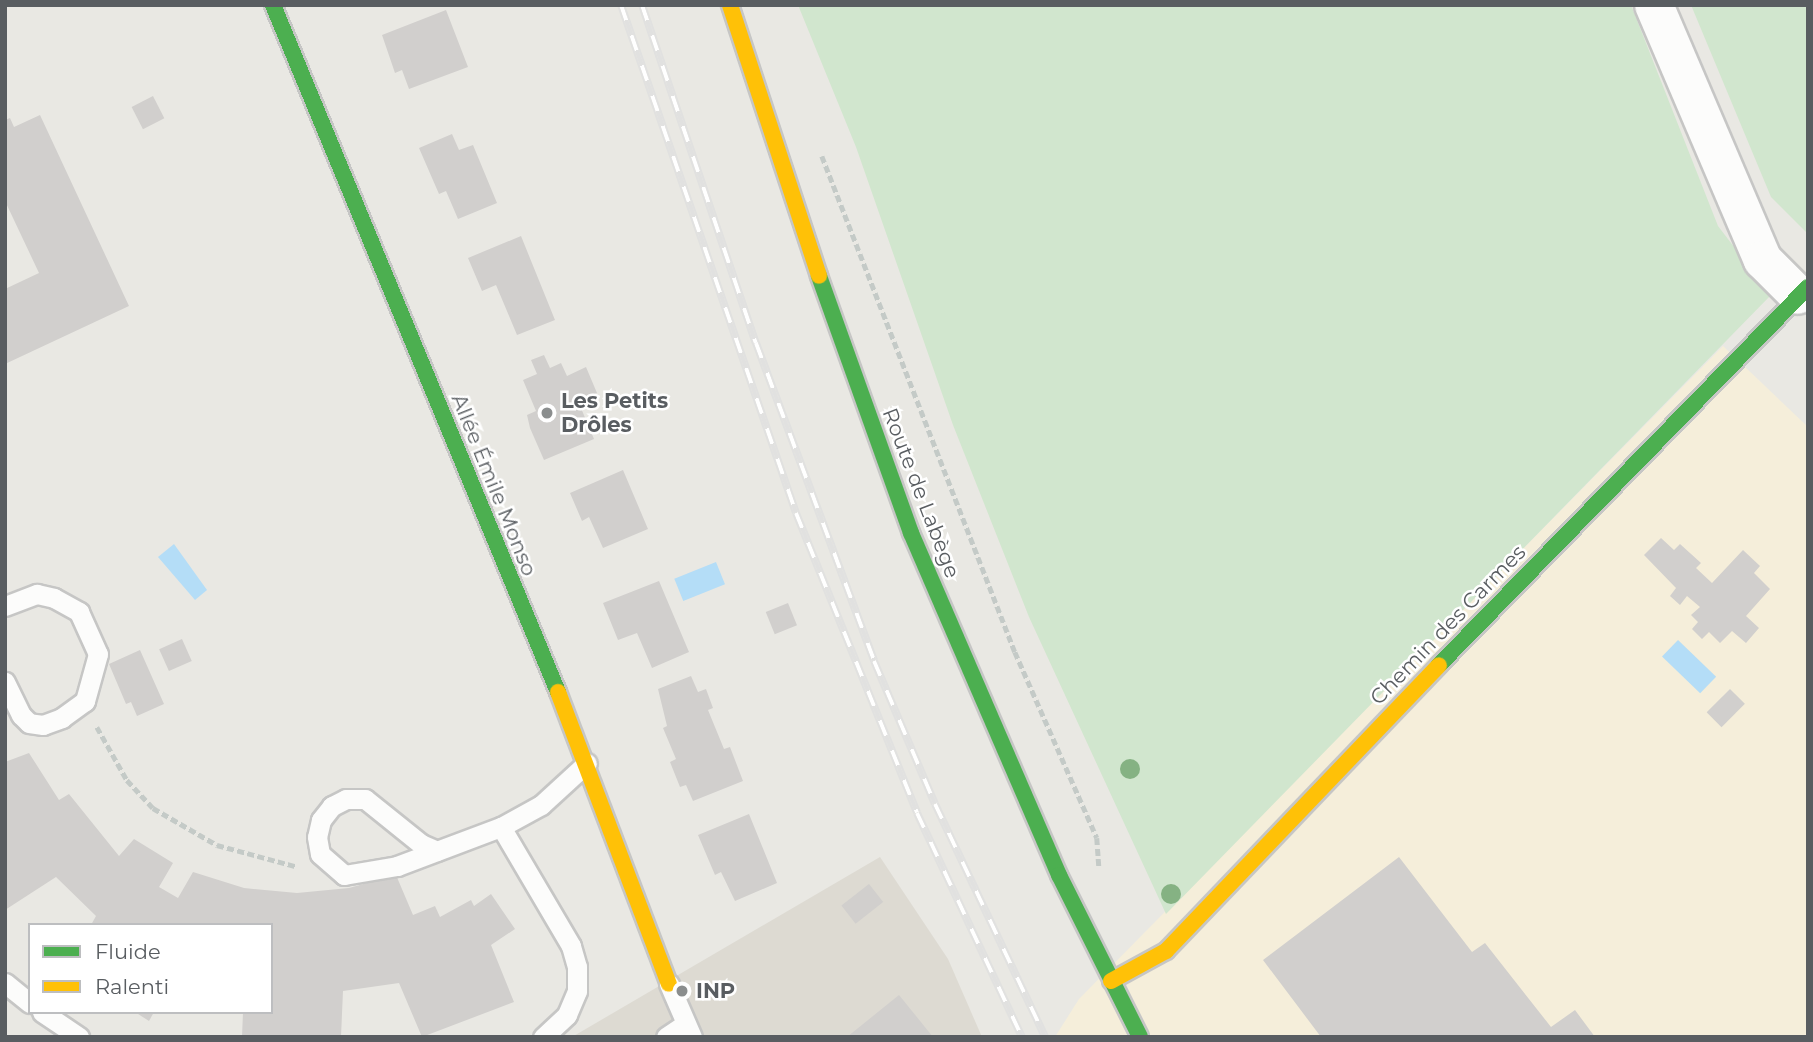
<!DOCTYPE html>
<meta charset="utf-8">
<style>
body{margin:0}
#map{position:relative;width:1813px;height:1042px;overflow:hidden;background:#e9e8e3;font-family:Montserrat,sans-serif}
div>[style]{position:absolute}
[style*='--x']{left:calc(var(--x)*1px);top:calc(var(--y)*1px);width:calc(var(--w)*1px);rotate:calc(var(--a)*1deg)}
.commercial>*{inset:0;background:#f5eeda}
.education>*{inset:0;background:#dddad2}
.green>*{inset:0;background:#d1e6ce}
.water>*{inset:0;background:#b4ddf7;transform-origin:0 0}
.building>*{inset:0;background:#d1cfcd;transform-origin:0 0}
.path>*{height:4.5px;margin-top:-2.25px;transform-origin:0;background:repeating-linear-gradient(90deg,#c4cac7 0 7px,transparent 0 10.5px)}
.roads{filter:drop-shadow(2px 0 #c6c6c5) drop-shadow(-2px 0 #c6c6c5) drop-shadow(0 2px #c6c6c5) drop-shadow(0 -2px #c6c6c5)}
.lane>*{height:19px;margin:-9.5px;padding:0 9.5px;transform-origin:9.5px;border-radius:9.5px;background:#fcfcfb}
.street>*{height:38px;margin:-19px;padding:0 19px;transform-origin:19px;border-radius:19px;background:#fcfcfb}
.fast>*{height:16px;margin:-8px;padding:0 8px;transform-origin:8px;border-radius:8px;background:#4caf50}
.slow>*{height:16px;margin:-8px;padding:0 8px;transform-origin:8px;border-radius:8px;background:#ffc107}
.rail>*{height:8px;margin-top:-4px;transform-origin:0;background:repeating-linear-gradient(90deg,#fff 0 16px,#e1e1e0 0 32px);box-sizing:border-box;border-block:2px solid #e1e1e0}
.trees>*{width:20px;height:20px;margin:-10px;border-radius:50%;background:#85b283}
.dots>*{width:19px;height:19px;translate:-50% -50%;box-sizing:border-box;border:4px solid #fff;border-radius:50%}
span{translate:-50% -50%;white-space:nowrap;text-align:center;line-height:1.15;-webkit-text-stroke:5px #fff;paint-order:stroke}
.poi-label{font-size:21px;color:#595d61;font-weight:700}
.left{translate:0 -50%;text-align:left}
.street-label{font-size:21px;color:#595d61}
.frame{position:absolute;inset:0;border:7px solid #595d61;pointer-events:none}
.legend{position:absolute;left:28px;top:923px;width:245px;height:91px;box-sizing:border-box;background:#fff;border:2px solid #bdbec0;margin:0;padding:9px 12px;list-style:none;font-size:21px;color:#595d61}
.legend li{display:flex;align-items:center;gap:14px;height:35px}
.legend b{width:35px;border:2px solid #bdbec0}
</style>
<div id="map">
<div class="commercial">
<div style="clip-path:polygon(1723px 346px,1808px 427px,1808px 1037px,1055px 1037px,1079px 999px)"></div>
</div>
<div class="education">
<div style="clip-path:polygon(880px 857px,948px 959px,982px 1037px,572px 1037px)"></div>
</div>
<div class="green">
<div style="clip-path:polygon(798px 5px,1631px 5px,1718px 226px,1771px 295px,1166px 914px,1029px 617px,953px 425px,856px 147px)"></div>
<div style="clip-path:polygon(1691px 5px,1808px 5px,1808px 234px,1771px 197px)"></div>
</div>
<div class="water">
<div style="clip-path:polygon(174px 544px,207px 590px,195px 600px,158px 557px)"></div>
<div style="left:716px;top:562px;width:24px;height:45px;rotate:68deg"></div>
<div style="left:1678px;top:640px;width:53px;height:23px;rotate:44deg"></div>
</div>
<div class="building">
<div style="clip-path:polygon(446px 10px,468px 67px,409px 89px,402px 70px,395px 73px,382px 35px)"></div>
<div style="left:153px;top:96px;width:25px;height:24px;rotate:63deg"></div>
<div style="clip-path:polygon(40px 115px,129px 306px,5px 364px,5px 289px,39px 273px,5px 201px,5px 120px,10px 118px,14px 127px)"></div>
<div style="clip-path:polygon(452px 134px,459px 150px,473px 145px,497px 203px,458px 219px,446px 191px,439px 194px,419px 148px)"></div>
<div style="clip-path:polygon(521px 236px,555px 320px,517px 335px,496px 285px,482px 291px,468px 258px)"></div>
<div style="clip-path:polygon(544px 355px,550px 368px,561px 363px,567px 376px,586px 367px,597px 393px,578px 401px,594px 439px,544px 460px,530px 428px,527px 415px,536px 411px,523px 380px,537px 374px,531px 360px)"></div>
<div style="clip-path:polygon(623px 470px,648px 529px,603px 548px,589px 517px,582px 521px,570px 493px)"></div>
<div style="clip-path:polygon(1661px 538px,1674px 550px,1680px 544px,1701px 563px,1696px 568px,1712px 583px,1743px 550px,1760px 566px,1754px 573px,1770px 589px,1746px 616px,1759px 628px,1746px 643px,1732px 631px,1720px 643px,1709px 632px,1702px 639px,1692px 629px,1698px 622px,1691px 615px,1700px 607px,1687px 596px,1680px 605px,1670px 596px,1676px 588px,1644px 555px)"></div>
<div style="clip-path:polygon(659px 581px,689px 652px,652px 668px,637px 633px,618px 640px,603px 603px)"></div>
<div style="left:788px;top:603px;width:24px;height:24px;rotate:68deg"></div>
<div style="left:182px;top:639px;width:24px;height:25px;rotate:66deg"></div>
<div style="clip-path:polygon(140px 650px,164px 704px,137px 716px,131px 702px,126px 704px,109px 664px)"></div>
<div style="clip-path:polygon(691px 676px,698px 692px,706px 689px,713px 708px,708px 710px,724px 749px,730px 747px,743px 781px,693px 801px,686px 785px,680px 787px,670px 762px,676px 759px,663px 728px,667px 726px,658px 689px)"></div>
<div style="left:1730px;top:689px;width:21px;height:33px;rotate:45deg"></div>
<div style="clip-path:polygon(29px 753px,59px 800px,69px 794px,119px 856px,134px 839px,173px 863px,159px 887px,178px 898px,193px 872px,244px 888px,297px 893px,349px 888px,396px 875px,413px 915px,435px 906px,440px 917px,471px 900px,474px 906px,491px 894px,515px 929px,491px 945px,514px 1002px,422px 1037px,399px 983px,343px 991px,341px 1037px,242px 1037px,243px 1012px,271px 1012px,271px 925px,91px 925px,96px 916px,56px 877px,5px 910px,5px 762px)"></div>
<div style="clip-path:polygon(749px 814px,777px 883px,735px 901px,721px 872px,715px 875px,698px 835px)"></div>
<div style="clip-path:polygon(1399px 857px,1472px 952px,1485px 943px,1551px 1027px,1575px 1010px,1595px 1037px,1321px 1037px,1263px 960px)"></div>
<div style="left:869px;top:884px;width:23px;height:35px;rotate:52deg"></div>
<div style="clip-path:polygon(899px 995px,933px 1037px,847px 1037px)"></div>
<div style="clip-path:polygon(135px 1012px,154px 1012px,149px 1021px)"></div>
</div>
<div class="path">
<div style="--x:822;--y:156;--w:532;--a:68.74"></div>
<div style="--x:1015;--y:652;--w:203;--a:66.2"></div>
<div style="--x:1097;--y:838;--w:30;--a:86"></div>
<div style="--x:97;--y:727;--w:61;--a:60.5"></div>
<div style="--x:127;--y:780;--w:38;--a:47"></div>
<div style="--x:153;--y:808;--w:74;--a:30"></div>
<div style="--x:217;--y:845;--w:81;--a:15.1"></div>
</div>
<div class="roads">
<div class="lane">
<div style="--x:5;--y:606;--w:34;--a:-21"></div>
<div style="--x:37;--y:594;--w:17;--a:13"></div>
<div style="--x:54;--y:598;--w:29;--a:29"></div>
<div style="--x:79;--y:612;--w:46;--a:65.7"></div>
<div style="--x:98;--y:654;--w:49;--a:105.5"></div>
<div style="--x:85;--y:701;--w:29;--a:144"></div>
<div style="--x:62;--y:718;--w:20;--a:160"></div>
<div style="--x:43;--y:725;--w:14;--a:-172"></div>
<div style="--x:29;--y:723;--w:11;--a:-135"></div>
<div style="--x:21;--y:715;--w:37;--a:-116"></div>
<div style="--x:501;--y:827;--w:138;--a:59.5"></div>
<div style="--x:571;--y:946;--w:22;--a:74"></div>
<div style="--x:577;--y:967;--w:24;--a:90"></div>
<div style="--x:577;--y:991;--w:26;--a:113"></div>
<div style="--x:567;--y:1015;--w:33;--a:137"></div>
<div style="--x:437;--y:851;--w:17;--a:-156"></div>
<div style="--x:421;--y:844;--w:72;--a:-141.2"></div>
<div style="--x:365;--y:799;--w:19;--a:180"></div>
<div style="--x:346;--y:799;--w:16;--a:153"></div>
<div style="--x:332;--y:806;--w:18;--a:128"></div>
<div style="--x:321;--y:820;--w:17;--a:103"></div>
<div style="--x:317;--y:837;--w:17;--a:80"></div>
<div style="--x:320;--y:854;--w:32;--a:41"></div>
<div style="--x:344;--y:875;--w:54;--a:-9.6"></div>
<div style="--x:397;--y:866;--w:111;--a:-20.6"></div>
<div style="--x:501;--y:827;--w:46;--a:-28.8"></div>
<div style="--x:541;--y:805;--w:62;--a:-42.4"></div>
<div style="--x:5;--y:983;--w:32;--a:39"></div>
<div style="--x:669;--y:984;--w:58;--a:66.5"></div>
<div style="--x:42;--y:1012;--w:45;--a:34"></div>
<div style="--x:666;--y:1037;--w:23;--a:-34"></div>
</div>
<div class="street">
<div style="--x:1654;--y:5;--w:277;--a:66.9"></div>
<div style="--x:1763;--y:260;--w:49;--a:45"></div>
</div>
<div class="fast">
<div style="--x:273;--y:5;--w:744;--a:67.47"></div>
<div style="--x:819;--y:276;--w:273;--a:70.3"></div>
<div style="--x:911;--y:533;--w:373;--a:66.6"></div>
<div style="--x:1059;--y:875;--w:181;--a:63.4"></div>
<div style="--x:1439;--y:665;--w:528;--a:-45.69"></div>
</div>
<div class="slow">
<div style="--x:730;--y:5;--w:285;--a:71.8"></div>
<div style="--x:558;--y:692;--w:312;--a:69.2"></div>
<div style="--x:1111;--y:981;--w:63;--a:-28.6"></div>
<div style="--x:1166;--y:951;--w:395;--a:-46.3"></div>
</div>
</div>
<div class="rail">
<div style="--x:621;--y:5;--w:537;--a:70.99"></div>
<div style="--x:796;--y:513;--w:323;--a:68"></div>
<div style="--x:917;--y:813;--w:247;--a:64.9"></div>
<div style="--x:642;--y:5;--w:357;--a:71.4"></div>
<div style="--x:756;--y:343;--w:339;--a:69.6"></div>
<div style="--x:874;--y:661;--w:155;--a:66.9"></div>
<div style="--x:935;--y:804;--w:258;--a:64.7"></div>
</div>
<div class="trees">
<div style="left:1130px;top:769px"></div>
<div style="left:1171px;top:894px"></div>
</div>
<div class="dots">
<div style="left:547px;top:413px;background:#8b8e8e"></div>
<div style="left:682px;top:991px;background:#8b8e8e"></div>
</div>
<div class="poi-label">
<span class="left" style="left:561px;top:413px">Les Petits<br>Drôles</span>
<span class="left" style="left:696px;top:991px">INP</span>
</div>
<div class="street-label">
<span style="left:494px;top:485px;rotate:68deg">Allée Émile Monso</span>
<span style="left:921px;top:493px;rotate:69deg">Route de Labège</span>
<span style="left:1448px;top:625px;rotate:-46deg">Chemin des Carmes</span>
</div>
<div class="frame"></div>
<ul class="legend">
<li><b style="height:9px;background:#4caf50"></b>Fluide</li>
<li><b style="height:9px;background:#ffc107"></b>Ralenti</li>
</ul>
</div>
